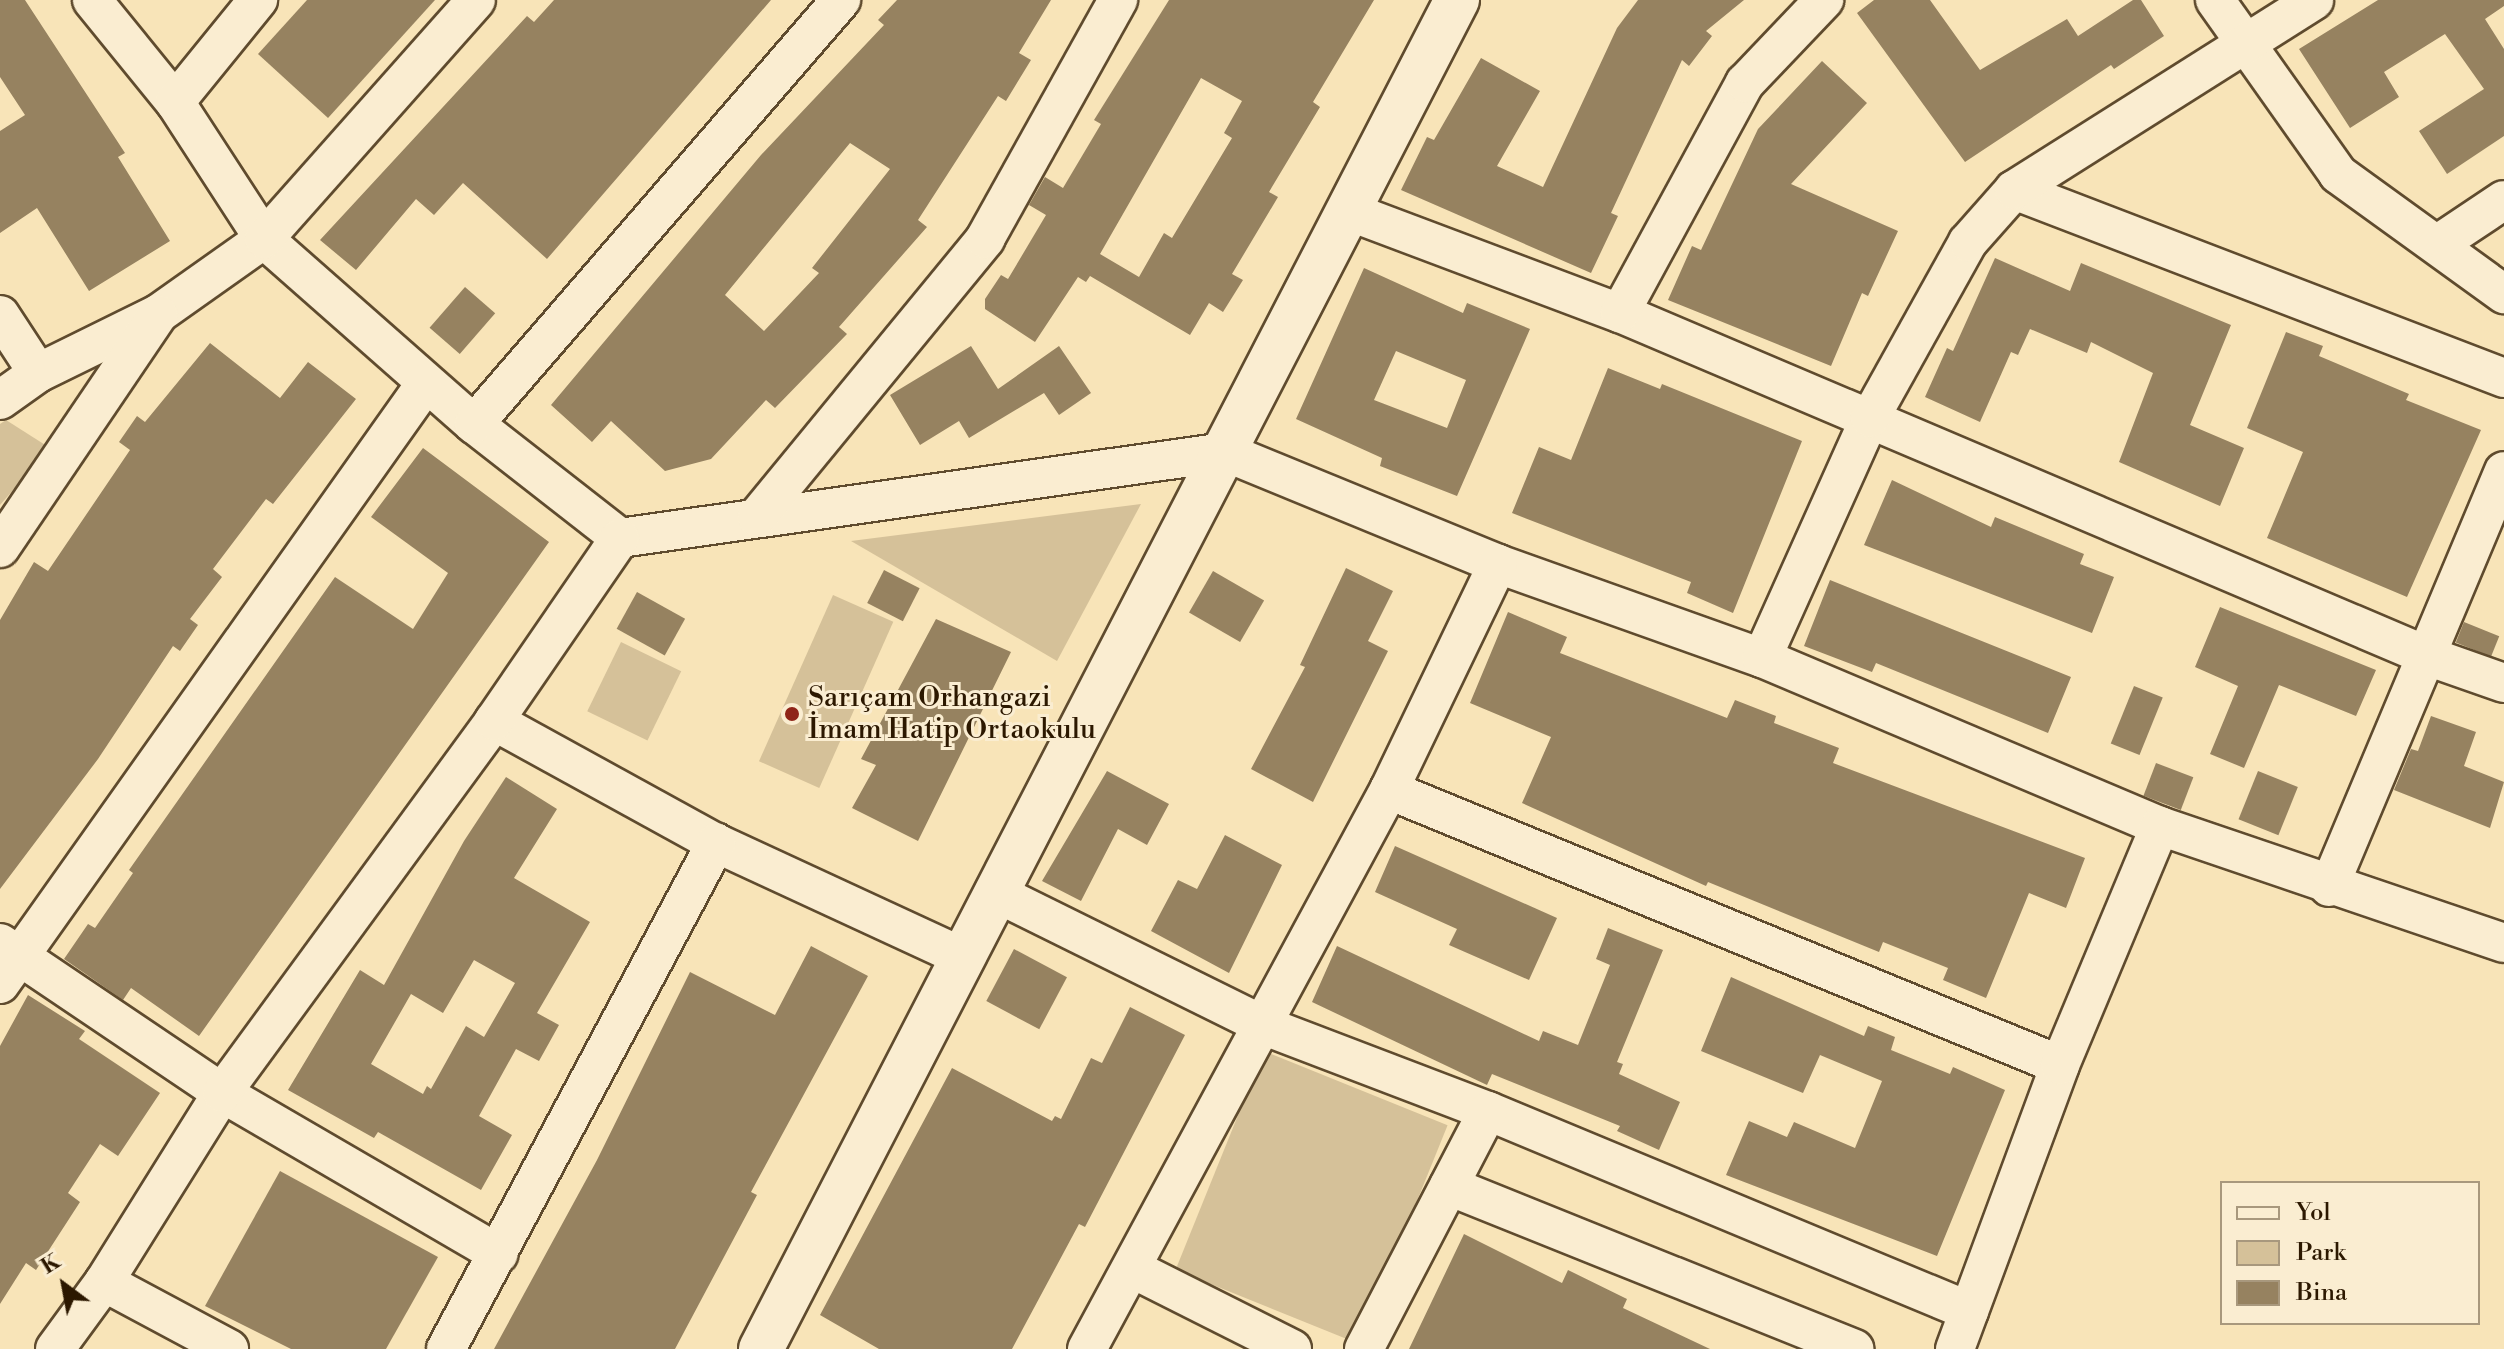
<!DOCTYPE html>
<meta charset="utf-8">
<style>
body{margin:0}
#map{position:relative;width:2504px;height:1349px;overflow:hidden;background:#f8e4b8;font-family:"Libre Bodoni",serif}
div>[style]{position:absolute}
[style*='--x']{left:calc(var(--x)*1px);top:calc(var(--y)*1px);width:calc(var(--w)*1px);rotate:calc(var(--a)*1deg)}
.green>*{inset:0;background:#d5c199;transform-origin:0 0}
.building>*{inset:0;background:#968260;transform-origin:0 0}
.roads{filter:drop-shadow(2px 0 #5f4b2e) drop-shadow(-2px 0 #5f4b2e) drop-shadow(0 2px #5f4b2e) drop-shadow(0 -2px #5f4b2e)}
.minor>*{height:38px;margin:-19px;padding:0 19px;transform-origin:19px;border-radius:19px;background:#faedd1}
.secondary>*{height:44px;margin:-22px;padding:0 22px;transform-origin:22px;border-radius:22px;background:#faedd1}
.dots>*{width:22px;height:22px;translate:-50% -50%;box-sizing:border-box;border:4px solid #faedd1;border-radius:50%}
span{translate:-50% -50%;white-space:nowrap;text-align:center;line-height:1.15;-webkit-text-stroke:6px #faedd1;paint-order:stroke}
.poi-label{font-size:28px;color:#2c1800}
.left{translate:0 -50%;text-align:left}
.legend{position:absolute;left:2220px;top:1181px;width:260px;height:144px;box-sizing:border-box;background:#faedd1;border:2px solid #a8987d;margin:0;padding:10px 14px;list-style:none;font-size:24px;color:#2c1800}
.legend li{display:flex;align-items:center;gap:16px;height:40px}
.legend b{width:40px;border:2px solid #a8987d}
.north{position:absolute;left:24px;top:1245px;width:80px;height:80px;-webkit-text-stroke:6px #faedd1;paint-order:stroke;rotate:328deg;font-size:22px;font-weight:700;line-height:32px;text-align:center;color:#2c1800}
.north::after{content:'';display:block;margin:auto;width:28px;height:36px;background:#2c1800;clip-path:polygon(50% 0,100% 100%,50% 72%,0 100%)}
</style>
<div id="map">
<div class="green">
<div style="clip-path:polygon(6px 420px,50px 448px,0 505px,0 424px)"></div>
<div style="clip-path:polygon(1141px 504px,1057px 661px,851px 541px)"></div>
<div style="left:833px;top:595px;width:66px;height:182px;rotate:24deg"></div>
<div style="left:621px;top:642px;width:67px;height:77px;rotate:26deg"></div>
<div style="left:1264px;top:1051px;width:198px;height:236px;rotate:22deg"></div>
</div>
<div class="building">
<div style="clip-path:polygon(0 0,25px 0,125px 153px,118px 157px,170px 241px,89px 291px,37px 208px,0 233px,0 131px,25px 115px,0 77px)"></div>
<div style="clip-path:polygon(307px 0,435px 0,328px 118px,258px 54px)"></div>
<div style="clip-path:polygon(554px 0,771px 0,547px 259px,463px 183px,434px 215px,416px 199px,356px 270px,320px 240px,527px 16px,534px 22px)"></div>
<div style="clip-path:polygon(evenodd,897px 0,1051px 0,1019px 53px,1031px 60px,1006px 101px,998px 96px,918px 220px,927px 227px,839px 327px,847px 334px,775px 408px,766px 400px,711px 459px,665px 471px,611px 421px,592px 442px,551px 405px,761px 155px,884px 25px,878px 20px,897px 0,850px 143px,890px 169px,812px 268px,819px 273px,764px 331px,725px 295px,850px 143px)"></div>
<div style="clip-path:polygon(evenodd,1169px 0,1374px 0,1313px 102px,1320px 107px,1269px 192px,1278px 197px,1232px 274px,1243px 280px,1223px 312px,1209px 303px,1190px 335px,1090px 276px,1086px 282px,1078px 277px,1035px 342px,985px 309px,985px 299px,1001px 275px,1008px 279px,1046px 215px,1029px 205px,1045px 177px,1063px 188px,1101px 124px,1094px 120px,1169px 0,1201px 78px,1242px 101px,1224px 133px,1232px 138px,1172px 238px,1164px 233px,1139px 277px,1100px 254px,1201px 78px)"></div>
<div style="clip-path:polygon(1638px 0,1744px 0,1706px 31px,1712px 36px,1689px 66px,1682px 60px,1611px 213px,1618px 216px,1591px 273px,1401px 190px,1427px 137px,1434px 140px,1481px 58px,1540px 91px,1497px 166px,1543px 187px,1617px 28px)"></div>
<div style="clip-path:polygon(1874px 0,1930px 0,1980px 70px,2067px 19px,2078px 36px,2133px 0,2141px 0,2164px 36px,2114px 69px,2111px 65px,1965px 162px,1857px 13px)"></div>
<div style="clip-path:polygon(2378px 0,2504px 0,2504px 6px,2485px 19px,2504px 49px,2504px 136px,2447px 174px,2419px 131px,2484px 89px,2445px 34px,2384px 72px,2399px 97px,2350px 128px,2299px 49px)"></div>
<div style="clip-path:polygon(1822px 61px,1867px 103px,1791px 184px,1898px 231px,1868px 296px,1862px 293px,1831px 366px,1668px 300px,1692px 246px,1701px 250px,1758px 129px)"></div>
<div style="clip-path:polygon(1995px 258px,2070px 291px,2081px 263px,2231px 325px,2190px 425px,2244px 448px,2220px 506px,2119px 462px,2153px 373px,2091px 342px,2087px 353px,2030px 329px,2018px 355px,2011px 352px,1980px 422px,1925px 397px,1947px 348px,1953px 351px)"></div>
<div style="clip-path:polygon(evenodd,1364px 268px,1463px 313px,1467px 303px,1530px 329px,1457px 496px,1380px 466px,1382px 458px,1296px 419px,1364px 268px,1396px 351px,1466px 380px,1447px 428px,1374px 400px,1396px 351px)"></div>
<div style="left:465px;top:287px;width:40px;height:54px;rotate:41deg"></div>
<div style="clip-path:polygon(2286px 332px,2323px 346px,2319px 356px,2409px 394px,2406px 400px,2481px 430px,2407px 597px,2267px 538px,2303px 452px,2247px 428px)"></div>
<div style="clip-path:polygon(210px 343px,280px 398px,308px 362px,356px 399px,273px 504px,266px 499px,213px 569px,222px 577px,190px 619px,198px 625px,180px 651px,173px 646px,98px 759px,0 889px,0 620px,34px 562px,48px 571px,130px 450px,119px 442px,137px 416px,145px 422px)"></div>
<div style="clip-path:polygon(971px 346px,998px 389px,1059px 346px,1091px 393px,1059px 415px,1044px 393px,969px 438px,959px 421px,920px 445px,890px 395px)"></div>
<div style="clip-path:polygon(1608px 368px,1660px 389px,1662px 384px,1802px 441px,1733px 613px,1687px 593px,1691px 582px,1512px 513px,1539px 447px,1571px 460px)"></div>
<div style="clip-path:polygon(423px 448px,549px 542px,199px 1036px,131px 988px,123px 1000px,64px 959px,88px 924px,95px 928px,133px 873px,129px 870px,335px 577px,413px 629px,448px 573px,371px 517px)"></div>
<div style="clip-path:polygon(1892px 480px,1991px 527px,1995px 517px,2084px 554px,2080px 564px,2114px 577px,2092px 633px,1864px 545px)"></div>
<div style="clip-path:polygon(1346px 568px,1393px 591px,1368px 641px,1388px 651px,1313px 802px,1251px 769px,1305px 667px,1300px 665px)"></div>
<div style="left:884px;top:570px;width:40px;height:37px;rotate:27deg"></div>
<div style="left:1213px;top:571px;width:59px;height:48px;rotate:30deg"></div>
<div style="clip-path:polygon(1830px 580px,2071px 677px,2048px 733px,1876px 663px,1872px 672px,1804px 646px)"></div>
<div style="left:637px;top:592px;width:55px;height:42px;rotate:29deg"></div>
<div style="clip-path:polygon(2220px 607px,2376px 670px,2356px 716px,2279px 685px,2244px 768px,2210px 754px,2238px 686px,2195px 667px)"></div>
<div style="clip-path:polygon(1508px 612px,1567px 637px,1560px 653px,1727px 718px,1735px 700px,1776px 716px,1774px 723px,1839px 748px,1833px 763px,2085px 858px,2066px 908px,2029px 893px,1986px 998px,1943px 980px,1948px 968px,1883px 942px,1879px 952px,1708px 882px,1706px 886px,1522px 803px,1551px 737px,1470px 703px)"></div>
<div style="clip-path:polygon(936px 619px,1011px 652px,918px 841px,852px 808px,876px 765px,861px 759px)"></div>
<div style="left:2464px;top:622px;width:38px;height:22px;rotate:22deg"></div>
<div style="left:2134px;top:686px;width:31px;height:62px;rotate:22deg"></div>
<div style="clip-path:polygon(2431px 716px,2476px 732px,2464px 766px,2504px 782px,2490px 828px,2394px 790px,2411px 749px,2418px 751px)"></div>
<div style="left:2156px;top:763px;width:40px;height:35px;rotate:21deg"></div>
<div style="clip-path:polygon(1107px 771px,1169px 804px,1147px 845px,1118px 829px,1081px 901px,1042px 881px)"></div>
<div style="left:2258px;top:771px;width:43px;height:52px;rotate:22deg"></div>
<div style="clip-path:polygon(evenodd,506px 777px,557px 809px,514px 878px,590px 922px,537px 1013px,559px 1025px,539px 1061px,516px 1049px,479px 1116px,512px 1135px,481px 1190px,378px 1132px,374px 1138px,288px 1090px,360px 970px,384px 985px,464px 841px,506px 777px,474px 960px,515px 983px,484px 1037px,466px 1026px,431px 1089px,427px 1086px,423px 1094px,371px 1064px,411px 994px,443px 1013px,474px 960px)"></div>
<div style="clip-path:polygon(1225px 835px,1282px 865px,1229px 973px,1151px 931px,1178px 880px,1197px 889px)"></div>
<div style="clip-path:polygon(1395px 846px,1557px 918px,1529px 980px,1449px 945px,1457px 929px,1375px 892px)"></div>
<div style="clip-path:polygon(1608px 928px,1663px 950px,1617px 1062px,1623px 1064px,1619px 1074px,1680px 1102px,1659px 1150px,1617px 1131px,1620px 1126px,1492px 1074px,1487px 1085px,1312px 1002px,1337px 946px,1539px 1041px,1543px 1031px,1578px 1045px,1610px 965px,1596px 959px)"></div>
<div style="clip-path:polygon(811px 946px,868px 976px,751px 1192px,757px 1195px,675px 1349px,494px 1349px,597px 1160px,690px 972px,775px 1015px)"></div>
<div style="left:1014px;top:949px;width:60px;height:59px;rotate:28deg"></div>
<div style="clip-path:polygon(1731px 977px,1864px 1036px,1868px 1026px,1895px 1037px,1891px 1050px,1950px 1074px,1953px 1067px,2005px 1090px,1937px 1256px,1726px 1175px,1749px 1121px,1787px 1137px,1794px 1122px,1855px 1148px,1882px 1081px,1820px 1055px,1803px 1093px,1701px 1051px)"></div>
<div style="clip-path:polygon(28px 995px,85px 1031px,79px 1039px,160px 1093px,118px 1156px,100px 1144px,68px 1193px,80px 1202px,36px 1270px,26px 1263px,0 1304px,0 1046px)"></div>
<div style="clip-path:polygon(1130px 1007px,1185px 1035px,1085px 1227px,1079px 1224px,1012px 1349px,879px 1349px,820px 1315px,952px 1068px,1052px 1121px,1055px 1116px,1061px 1119px,1091px 1058px,1102px 1063px)"></div>
<div style="clip-path:polygon(280px 1171px,438px 1257px,386px 1349px,291px 1349px,205px 1306px)"></div>
<div style="clip-path:polygon(1464px 1234px,1562px 1283px,1568px 1270px,1627px 1299px,1623px 1308px,1710px 1349px,1409px 1349px)"></div>
</div>
<div class="roads">
<div class="minor">
<div style="--x:92;--y:0;--w:132;--a:50.9"></div>
<div style="--x:175;--y:102;--w:163;--a:57"></div>
<div style="--x:264;--y:239;--w:280;--a:41.4"></div>
<div style="--x:474;--y:424;--w:185;--a:38"></div>
<div style="--x:620;--y:538;--w:611;--a:-8.09"></div>
<div style="--x:1225;--y:452;--w:295;--a:22.3"></div>
<div style="--x:1498;--y:564;--w:280;--a:19.6"></div>
<div style="--x:1762;--y:658;--w:432;--a:22.9"></div>
<div style="--x:2160;--y:826;--w:363;--a:18.8"></div>
<div style="--x:2215;--y:0;--w:213;--a:54.7"></div>
<div style="--x:2338;--y:174;--w:205;--a:35.9"></div>
<div style="--x:175;--y:102;--w:132;--a:-50.9"></div>
<div style="--x:2014;--y:190;--w:525;--a:20.99"></div>
<div style="--x:1348;--y:211;--w:290;--a:20.6"></div>
<div style="--x:1620;--y:313;--w:880;--a:23.01"></div>
<div style="--x:2430;--y:657;--w:78;--a:19.4"></div>
<div style="--x:2438;--y:244;--w:79;--a:-33.7"></div>
<div style="--x:1620;--y:313;--w:262;--a:-61.5"></div>
<div style="--x:1745;--y:83;--w:115;--a:-46.4"></div>
<div style="--x:0;--y:315;--w:69;--a:56.8"></div>
<div style="--x:0;--y:400;--w:47;--a:-35.4"></div>
<div style="--x:38;--y:373;--w:134;--a:-26.2"></div>
<div style="--x:158;--y:314;--w:130;--a:-35.3"></div>
<div style="--x:264;--y:239;--w:319;--a:-48.4"></div>
<div style="--x:474;--y:424;--w:561;--a:-49.12"></div>
<div style="--x:757;--y:517;--w:360;--a:-50.6"></div>
<div style="--x:985;--y:239;--w:274;--a:-60.9"></div>
<div style="--x:0;--y:548;--w:282;--a:-55.9"></div>
<div style="--x:1762;--y:658;--w:263;--a:-65.8"></div>
<div style="--x:1870;--y:418;--w:201;--a:-60.9"></div>
<div style="--x:1968;--y:242;--w:69;--a:-48.5"></div>
<div style="--x:2014;--y:190;--w:355;--a:-32.3"></div>
<div style="--x:494;--y:721;--w:253;--a:28.8"></div>
<div style="--x:716;--y:843;--w:270;--a:24.8"></div>
<div style="--x:1389;--y:790;--w:725;--a:22.29"></div>
<div style="--x:2329;--y:887;--w:451;--a:-67.2"></div>
<div style="--x:994;--y:892;--w:302;--a:26.3"></div>
<div style="--x:1265;--y:1026;--w:239;--a:20.9"></div>
<div style="--x:1488;--y:1111;--w:521;--a:22.58"></div>
<div style="--x:0;--y:943;--w:268;--a:34"></div>
<div style="--x:222;--y:1093;--w:320;--a:30.2"></div>
<div style="--x:0;--y:984;--w:737;--a:-54.67"></div>
<div style="--x:1449;--y:1186;--w:437;--a:21.9"></div>
<div style="--x:1133;--y:1269;--w:178;--a:26.7"></div>
<div style="--x:104;--y:1282;--w:142;--a:28.2"></div>
<div style="--x:55;--y:1349;--w:83;--a:-53.8"></div>
<div style="--x:104;--y:1282;--w:223;--a:-58"></div>
<div style="--x:222;--y:1093;--w:461;--a:-53.8"></div>
<div style="--x:494;--y:721;--w:222;--a:-55.5"></div>
<div style="--x:446;--y:1349;--w:574;--a:-61.92"></div>
<div style="--x:1087;--y:1349;--w:635;--a:-61.62"></div>
<div style="--x:1389;--y:790;--w:251;--a:-64.3"></div>
<div style="--x:1364;--y:1349;--w:268;--a:-62.5"></div>
<div style="--x:1955;--y:1349;--w:303;--a:-69.7"></div>
<div style="--x:2060;--y:1065;--w:259;--a:-67.3"></div>
</div>
<div class="secondary">
<div style="--x:761;--y:1349;--w:1518;--a:-62.71"></div>
</div>
</div>
<div class="dots">
<div style="left:792px;top:714px;background:#8f2418"></div>
</div>
<div class="poi-label">
<span class="left" style="left:808px;top:714px">Sarıçam Orhangazi<br>İmam Hatip Ortaokulu</span>
</div>
<ul class="legend">
<li><b style="height:10px;background:#faedd1"></b>Yol</li>
<li><b style="height:22px;background:#d5c199"></b>Park</li>
<li><b style="height:22px;background:#968260"></b>Bina</li>
</ul>
<div class="north">K</div>
</div>
